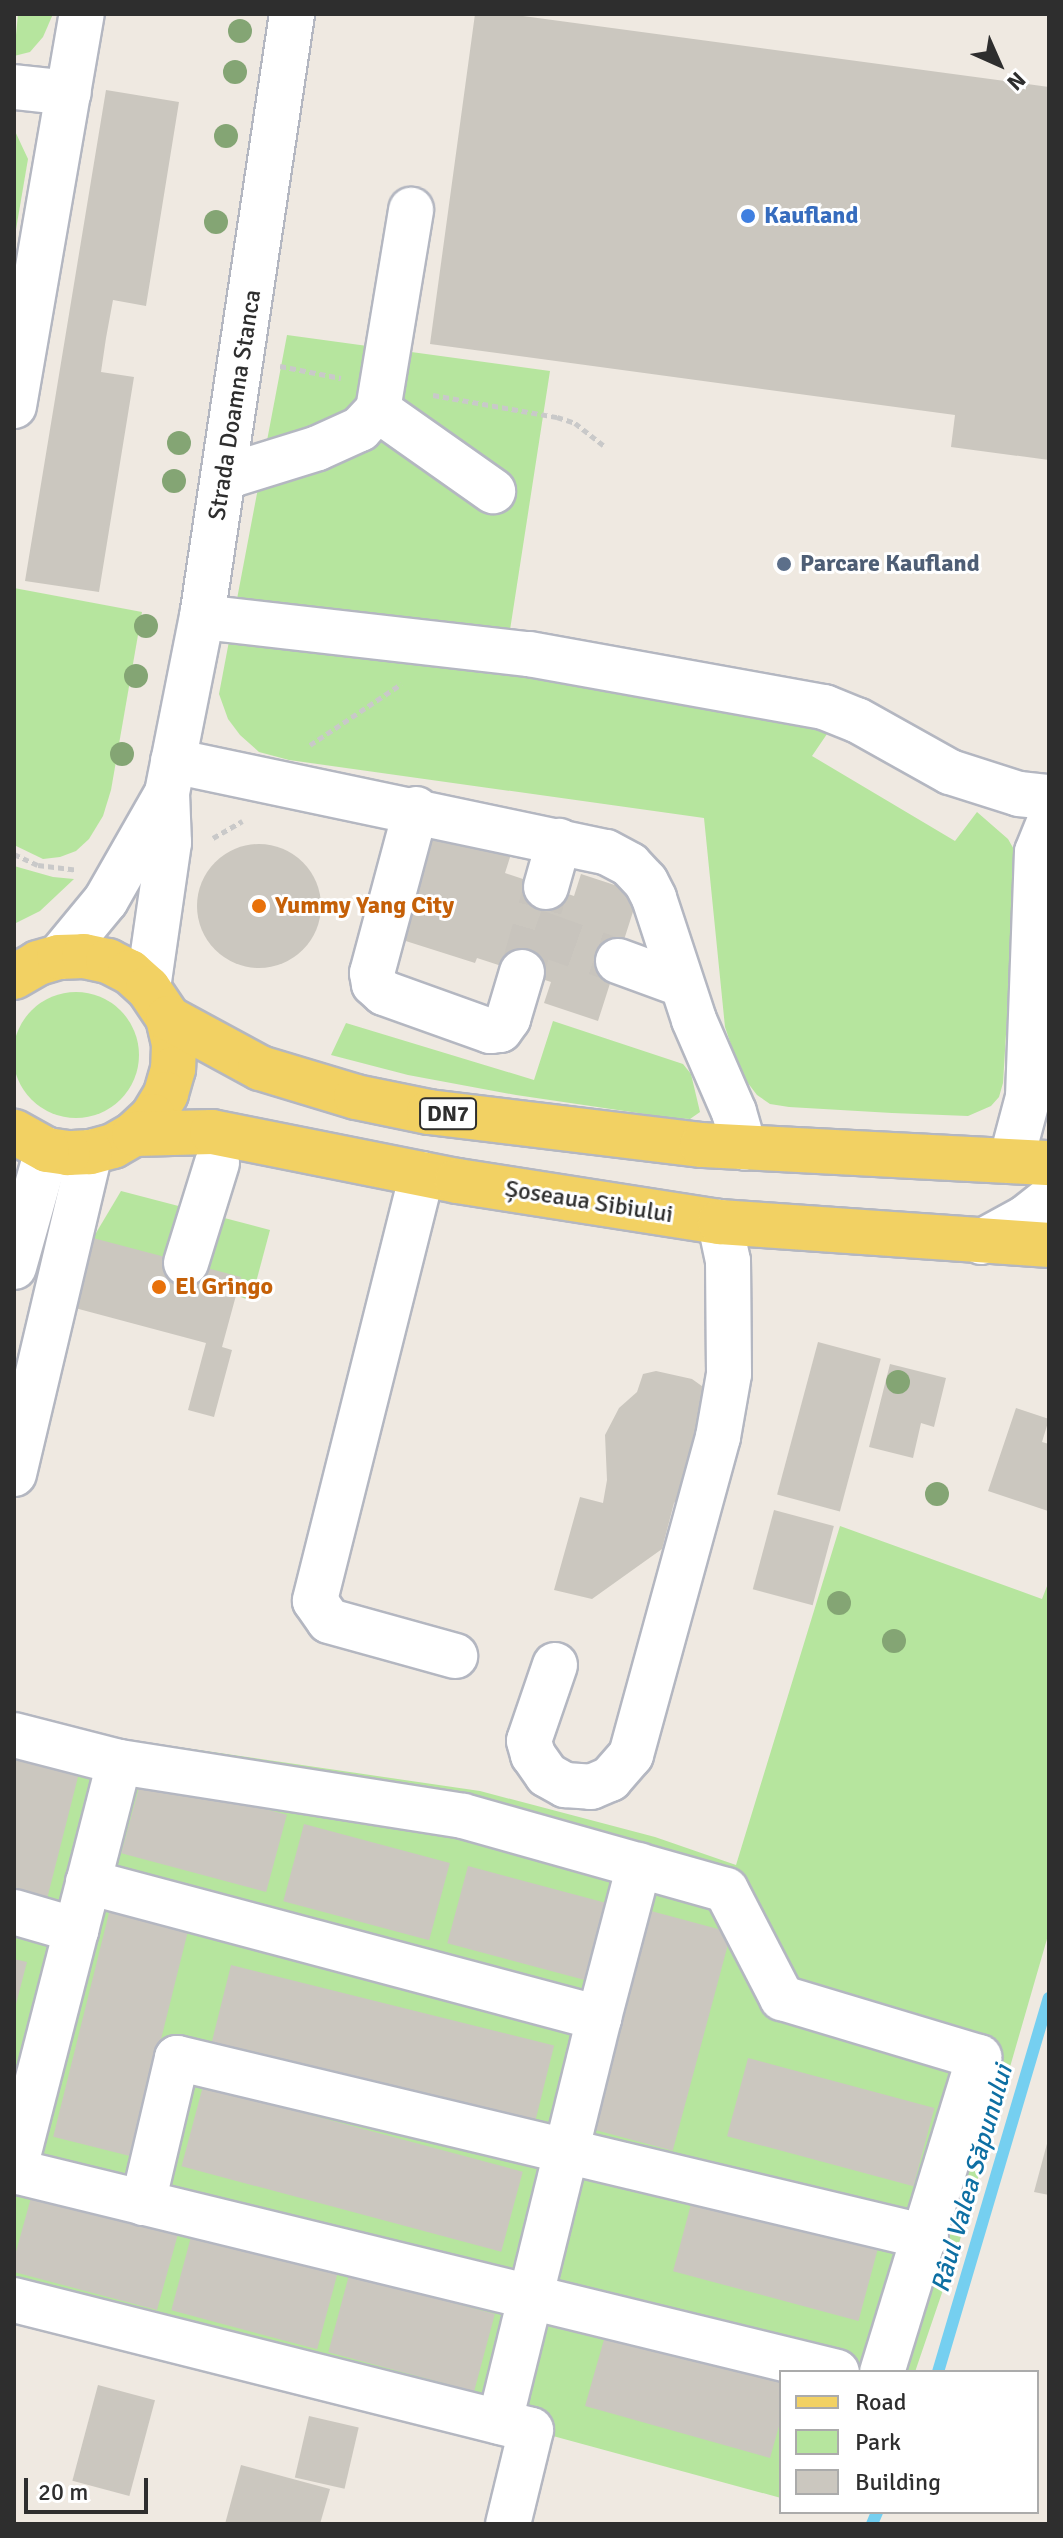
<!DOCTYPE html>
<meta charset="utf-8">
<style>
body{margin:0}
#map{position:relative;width:1063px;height:2538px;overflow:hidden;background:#efe9e1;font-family:Signika,sans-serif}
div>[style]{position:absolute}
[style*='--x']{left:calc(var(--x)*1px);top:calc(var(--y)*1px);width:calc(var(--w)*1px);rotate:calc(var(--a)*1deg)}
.green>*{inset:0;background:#b6e59e}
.round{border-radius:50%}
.stream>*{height:12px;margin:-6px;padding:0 6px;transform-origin:6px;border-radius:6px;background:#75cff0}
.building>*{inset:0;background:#cbc7bf;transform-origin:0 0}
.minor-tunnel>*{height:44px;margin-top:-22px;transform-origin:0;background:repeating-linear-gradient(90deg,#c8c4bd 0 44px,transparent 0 66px)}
.path>*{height:5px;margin-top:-2.5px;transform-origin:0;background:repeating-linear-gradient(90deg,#c9c9c9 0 6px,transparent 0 10px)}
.roads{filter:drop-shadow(2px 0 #b4b7c1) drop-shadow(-2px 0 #b4b7c1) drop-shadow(0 2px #b4b7c1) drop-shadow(0 -2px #b4b7c1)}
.minor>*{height:44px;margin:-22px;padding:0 22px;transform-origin:22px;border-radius:22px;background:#fff}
.major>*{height:44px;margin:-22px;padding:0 22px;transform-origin:22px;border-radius:22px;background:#f2d163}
.trees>*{width:24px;height:24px;margin:-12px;border-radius:50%;background:#84a574}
.dots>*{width:22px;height:22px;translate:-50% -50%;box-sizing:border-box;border:4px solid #fff;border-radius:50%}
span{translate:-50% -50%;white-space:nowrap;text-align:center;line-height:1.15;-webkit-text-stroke:6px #fff;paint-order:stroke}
.shield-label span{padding:2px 6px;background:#fff;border:2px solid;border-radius:6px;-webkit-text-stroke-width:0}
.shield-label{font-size:22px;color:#2e2e2e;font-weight:700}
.shop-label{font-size:24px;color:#366cbe;font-weight:700}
.left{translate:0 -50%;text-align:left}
.street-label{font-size:24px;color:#2e2e2e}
.service-label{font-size:24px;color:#4e5e75;font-weight:700}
.food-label{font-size:24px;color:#c56008;font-weight:700}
.water-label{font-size:26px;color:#0d6fa3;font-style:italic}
.frame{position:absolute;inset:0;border:16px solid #2e2e2e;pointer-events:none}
.legend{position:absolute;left:779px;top:2370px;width:260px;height:144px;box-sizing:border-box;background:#fff;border:2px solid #ababab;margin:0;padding:10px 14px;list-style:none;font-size:24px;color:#2e2e2e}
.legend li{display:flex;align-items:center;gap:16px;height:40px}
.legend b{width:40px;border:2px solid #ababab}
.north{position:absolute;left:959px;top:24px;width:80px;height:80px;-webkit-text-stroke:6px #fff;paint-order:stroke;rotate:135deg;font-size:22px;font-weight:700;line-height:32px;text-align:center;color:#2e2e2e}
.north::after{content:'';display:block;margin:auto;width:28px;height:36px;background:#2e2e2e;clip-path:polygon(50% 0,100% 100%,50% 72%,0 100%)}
.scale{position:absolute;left:24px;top:2478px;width:124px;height:36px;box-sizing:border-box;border:4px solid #2e2e2e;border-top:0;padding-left:10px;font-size:24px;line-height:28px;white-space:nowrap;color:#2e2e2e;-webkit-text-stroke:6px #fff;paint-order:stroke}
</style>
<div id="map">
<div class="green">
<div style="clip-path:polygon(18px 14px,53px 14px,43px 37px,30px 52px,14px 56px)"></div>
<div style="clip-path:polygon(14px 129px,28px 159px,14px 241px)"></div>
<div style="clip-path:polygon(287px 335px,550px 371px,504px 669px,814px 725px,827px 734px,812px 756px,955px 841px,977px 812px,1008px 839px,1016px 853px,1016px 872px,1003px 1083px,999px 1097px,991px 1106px,968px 1116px,892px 1113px,789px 1107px,770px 1104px,757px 1095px,741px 1074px,725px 1027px,704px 818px,289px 760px,259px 752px,240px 735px,228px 719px,219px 694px)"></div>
<div style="clip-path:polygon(14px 588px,142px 612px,111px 790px,103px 816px,89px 839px,76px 851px,60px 857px,43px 859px,14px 845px)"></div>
<div style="clip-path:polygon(14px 866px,53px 877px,74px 879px,40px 911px,14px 924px)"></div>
<div class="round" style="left:13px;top:992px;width:126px;height:126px"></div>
<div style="clip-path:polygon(553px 1021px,683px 1064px,691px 1074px,700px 1112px,690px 1119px,672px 1118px,516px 1095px,408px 1075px,331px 1055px,346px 1023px,534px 1080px)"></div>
<div style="clip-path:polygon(121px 1191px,270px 1230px,251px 1301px,93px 1238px)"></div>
<div style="clip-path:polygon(840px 1526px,1042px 1599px,1049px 1581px,1049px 1932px,960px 2240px,915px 2372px,781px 2372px,781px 2498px,531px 2430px,14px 2300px,14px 1713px,130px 1740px,480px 1791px,655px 1837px,736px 1865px)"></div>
</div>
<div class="stream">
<div style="--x:938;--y:2372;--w:390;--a:-73.5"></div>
<div style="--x:872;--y:2524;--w:13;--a:-67"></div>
</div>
<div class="building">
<div style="clip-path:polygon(475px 14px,508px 14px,1049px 87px,1049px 460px,951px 447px,955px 415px,430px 344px)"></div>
<div style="clip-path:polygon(106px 90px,179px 102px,146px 306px,113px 300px,106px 338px,101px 372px,134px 377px,99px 592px,25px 581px)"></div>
<div style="clip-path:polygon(426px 823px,512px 851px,505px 873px,574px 896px,581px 874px,639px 893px,598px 1021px,544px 1003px,551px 982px,477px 958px,475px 963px,390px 936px)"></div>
<div class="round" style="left:197px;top:844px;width:124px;height:124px"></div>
<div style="clip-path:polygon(93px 1238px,241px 1277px,222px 1347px,232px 1350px,214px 1417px,188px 1410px,206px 1343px,75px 1308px)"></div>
<div style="left:818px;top:1342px;width:65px;height:158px;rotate:15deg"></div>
<div style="clip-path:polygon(890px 1364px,946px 1378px,934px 1427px,921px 1423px,913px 1458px,869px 1447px)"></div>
<div style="clip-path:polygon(656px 1371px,692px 1379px,706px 1389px,689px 1489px,674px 1503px,662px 1549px,592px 1599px,554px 1590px,580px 1497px,603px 1503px,607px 1480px,605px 1435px,619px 1408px,637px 1392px,643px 1374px)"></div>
<div style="clip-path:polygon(1016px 1408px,1049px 1419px,1042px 1442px,1049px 1444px,1048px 1511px,988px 1491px)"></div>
<div style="left:774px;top:1510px;width:62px;height:82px;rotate:15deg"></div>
<div style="clip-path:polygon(14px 1753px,80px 1769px,46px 1903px,14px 1895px)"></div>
<div style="left:142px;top:1776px;width:150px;height:80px;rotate:15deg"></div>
<div style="left:304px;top:1824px;width:151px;height:80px;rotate:15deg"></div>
<div style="left:468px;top:1866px;width:151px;height:80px;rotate:15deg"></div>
<div style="left:112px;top:1901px;width:81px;height:243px;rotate:14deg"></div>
<div style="left:651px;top:1911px;width:83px;height:226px;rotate:15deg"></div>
<div style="clip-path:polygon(14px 1959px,27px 1962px,15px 2008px,14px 2008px)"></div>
<div style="left:231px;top:1965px;width:333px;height:89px;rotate:14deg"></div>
<div style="left:748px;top:2058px;width:193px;height:81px;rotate:15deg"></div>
<div style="left:203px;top:2086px;width:331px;height:83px;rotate:15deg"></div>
<div style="clip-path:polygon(1048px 2140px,1049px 2140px,1049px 2195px,1034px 2192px)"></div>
<div style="left:694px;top:2193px;width:192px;height:81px;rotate:15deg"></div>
<div style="clip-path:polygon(32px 2194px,178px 2234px,157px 2310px,14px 2272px,14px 2259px)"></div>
<div style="left:192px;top:2233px;width:151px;height:80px;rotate:15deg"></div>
<div style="left:349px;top:2275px;width:151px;height:80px;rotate:15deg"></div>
<div style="clip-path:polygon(607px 2329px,781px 2376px,781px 2419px,770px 2458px,585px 2406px)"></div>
<div style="left:98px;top:2385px;width:59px;height:99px;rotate:15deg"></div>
<div style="left:309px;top:2416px;width:51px;height:63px;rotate:13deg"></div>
<div style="clip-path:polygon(241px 2465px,330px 2489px,320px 2524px,225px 2524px)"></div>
</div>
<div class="minor-tunnel">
<div style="--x:534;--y:931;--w:89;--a:19.7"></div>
<div style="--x:522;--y:972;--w:88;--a:-74.2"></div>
</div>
<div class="path">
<div style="--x:280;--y:366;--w:62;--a:11.1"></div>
<div style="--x:433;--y:395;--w:126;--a:10.1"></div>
<div style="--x:557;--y:417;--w:19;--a:18"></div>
<div style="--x:575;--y:423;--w:36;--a:38"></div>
<div style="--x:310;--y:745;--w:110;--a:-33.8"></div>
<div style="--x:213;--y:838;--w:34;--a:-30"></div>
<div style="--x:14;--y:854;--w:26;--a:25"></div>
<div style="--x:38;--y:865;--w:39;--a:7"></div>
</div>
<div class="roads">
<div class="minor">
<div style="--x:14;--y:87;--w:55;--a:6.2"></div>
<div style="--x:14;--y:406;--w:398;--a:-80.2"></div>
<div style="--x:378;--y:410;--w:141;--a:35.2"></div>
<div style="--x:225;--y:477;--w:97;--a:-17.3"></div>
<div style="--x:318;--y:448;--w:46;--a:-24.3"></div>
<div style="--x:360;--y:429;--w:26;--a:-47"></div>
<div style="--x:378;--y:410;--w:203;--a:-80.6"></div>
<div style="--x:202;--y:617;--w:329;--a:6.5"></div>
<div style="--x:529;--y:654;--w:300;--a:10.2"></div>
<div style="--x:824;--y:707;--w:35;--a:22"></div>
<div style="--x:857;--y:720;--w:107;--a:29.2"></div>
<div style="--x:950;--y:772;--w:72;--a:17.7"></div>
<div style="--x:1019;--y:794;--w:30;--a:6"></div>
<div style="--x:173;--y:761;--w:442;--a:11.9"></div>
<div style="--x:606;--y:852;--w:27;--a:28"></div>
<div style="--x:630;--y:865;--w:23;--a:47"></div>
<div style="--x:646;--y:882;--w:18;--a:63"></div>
<div style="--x:654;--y:898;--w:128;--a:71.8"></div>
<div style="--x:694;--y:1020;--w:100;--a:66.5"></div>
<div style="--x:734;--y:1112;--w:37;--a:74"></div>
<div style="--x:416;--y:809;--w:170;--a:105"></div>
<div style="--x:372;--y:973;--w:11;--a:80"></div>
<div style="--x:374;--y:984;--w:13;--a:42"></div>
<div style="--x:384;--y:993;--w:113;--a:19.7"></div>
<div style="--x:490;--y:1031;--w:10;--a:-6"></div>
<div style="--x:500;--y:1030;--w:14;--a:-54"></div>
<div style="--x:508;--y:1019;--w:49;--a:-73.4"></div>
<div style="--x:546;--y:887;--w:48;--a:-74.2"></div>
<div style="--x:59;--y:957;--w:74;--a:-50.5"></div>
<div style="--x:106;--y:900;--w:121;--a:-60.3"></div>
<div style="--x:618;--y:961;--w:67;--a:20.1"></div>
<div style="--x:148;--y:988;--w:147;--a:-81.8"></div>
<div style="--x:169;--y:843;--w:50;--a:-92.3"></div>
<div style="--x:167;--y:793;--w:179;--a:-78.8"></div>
<div style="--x:202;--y:617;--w:610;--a:-81.51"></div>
<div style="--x:1011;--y:1161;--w:66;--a:-75.1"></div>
<div style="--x:1028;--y:1097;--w:245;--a:-87.9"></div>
<div style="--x:1037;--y:852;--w:31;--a:-68"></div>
<div style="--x:422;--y:1174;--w:440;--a:104.1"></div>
<div style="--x:315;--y:1601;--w:24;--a:55"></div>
<div style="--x:329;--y:1621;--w:131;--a:15.5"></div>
<div style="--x:981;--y:1242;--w:50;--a:-28.6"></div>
<div style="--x:1025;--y:1218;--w:31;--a:-38"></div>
<div style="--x:186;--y:1263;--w:105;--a:-72.8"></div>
<div style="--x:14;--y:1267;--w:122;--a:-74.2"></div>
<div style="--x:14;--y:1474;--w:331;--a:-76.7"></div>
<div style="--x:555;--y:1665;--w:80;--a:108.9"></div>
<div style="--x:529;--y:1741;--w:15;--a:74"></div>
<div style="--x:533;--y:1755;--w:24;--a:55"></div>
<div style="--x:547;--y:1775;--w:21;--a:29"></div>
<div style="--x:565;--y:1785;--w:26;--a:4"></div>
<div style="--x:591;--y:1787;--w:21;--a:-23"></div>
<div style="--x:610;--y:1779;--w:32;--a:-49"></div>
<div style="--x:631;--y:1755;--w:330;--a:-74.7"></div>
<div style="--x:718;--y:1437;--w:64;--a:-80.1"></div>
<div style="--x:729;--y:1374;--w:113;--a:-90.5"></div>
<div style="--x:728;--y:1261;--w:40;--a:-102"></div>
<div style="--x:14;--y:1735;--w:108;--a:14.4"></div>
<div style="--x:119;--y:1762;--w:348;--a:8.9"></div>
<div style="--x:463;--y:1816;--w:273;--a:15.7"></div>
<div style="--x:726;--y:1890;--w:122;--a:62.6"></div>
<div style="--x:782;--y:1998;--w:206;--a:16.7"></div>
<div style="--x:979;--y:2057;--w:330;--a:107.1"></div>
<div style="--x:88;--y:1882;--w:529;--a:14.9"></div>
<div style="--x:599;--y:2018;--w:416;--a:103.8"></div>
<div style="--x:14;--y:1912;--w:65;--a:16.2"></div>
<div style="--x:599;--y:2018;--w:158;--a:-75.3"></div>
<div style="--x:14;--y:2171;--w:847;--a:13.72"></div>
<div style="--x:14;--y:2172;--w:423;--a:-75.6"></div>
<div style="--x:143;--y:2203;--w:149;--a:-76.8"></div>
<div style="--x:177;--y:2058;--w:770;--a:13.44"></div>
<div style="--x:14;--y:2300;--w:533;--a:14.11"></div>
<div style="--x:531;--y:2430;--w:97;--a:103.7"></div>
</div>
<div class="major">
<div style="--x:14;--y:977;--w:28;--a:-30"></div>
<div style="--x:38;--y:963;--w:22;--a:-16"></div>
<div style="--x:59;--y:957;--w:25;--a:-2"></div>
<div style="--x:84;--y:956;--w:25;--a:12"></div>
<div style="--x:108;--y:961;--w:25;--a:27"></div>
<div style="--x:130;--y:972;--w:24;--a:42"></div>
<div style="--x:148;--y:988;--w:36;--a:56"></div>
<div style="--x:168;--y:1018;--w:27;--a:77"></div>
<div style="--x:174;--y:1044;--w:25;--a:92"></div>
<div style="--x:173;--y:1069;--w:26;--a:106"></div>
<div style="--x:166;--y:1094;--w:26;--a:121"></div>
<div style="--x:153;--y:1116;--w:26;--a:137"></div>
<div style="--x:134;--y:1134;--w:24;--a:150"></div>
<div style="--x:113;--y:1146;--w:24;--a:165"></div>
<div style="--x:90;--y:1152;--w:22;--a:177"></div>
<div style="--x:68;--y:1153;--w:21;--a:-172"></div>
<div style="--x:47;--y:1150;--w:38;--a:-151"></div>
<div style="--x:168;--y:1018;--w:105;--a:28.5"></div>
<div style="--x:260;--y:1068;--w:100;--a:16.8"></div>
<div style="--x:356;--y:1097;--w:75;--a:11.6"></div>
<div style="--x:429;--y:1112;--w:275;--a:6.9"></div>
<div style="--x:702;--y:1145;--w:347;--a:3"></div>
<div style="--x:134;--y:1134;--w:78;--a:-1.5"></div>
<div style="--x:212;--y:1132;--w:250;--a:11.3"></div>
<div style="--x:457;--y:1181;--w:266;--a:8.9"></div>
<div style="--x:720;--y:1222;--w:330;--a:4"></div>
</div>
</div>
<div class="trees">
<div style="left:240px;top:31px"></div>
<div style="left:235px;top:72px"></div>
<div style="left:226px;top:136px"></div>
<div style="left:216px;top:222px"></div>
<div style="left:179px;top:443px"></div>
<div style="left:174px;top:481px"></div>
<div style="left:146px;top:626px"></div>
<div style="left:136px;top:676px"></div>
<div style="left:122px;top:754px"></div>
<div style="left:898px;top:1382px"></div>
<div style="left:937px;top:1494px"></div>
<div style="left:839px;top:1603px"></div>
<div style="left:894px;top:1641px"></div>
</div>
<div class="dots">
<div style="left:748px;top:216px;background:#3f7fe0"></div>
<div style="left:784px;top:564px;background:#5c6f8a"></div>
<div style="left:259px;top:906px;background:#e8710a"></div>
<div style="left:159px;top:1287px;background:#e8710a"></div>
</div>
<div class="shield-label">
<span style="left:448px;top:1114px">DN7</span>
</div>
<div class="shop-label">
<span class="left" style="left:764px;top:216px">Kaufland</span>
</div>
<div class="street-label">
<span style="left:235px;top:405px;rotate:-81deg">Strada Doamna Stanca</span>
<span style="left:589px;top:1202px;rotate:9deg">Șoseaua Sibiului</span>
</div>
<div class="service-label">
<span class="left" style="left:800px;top:564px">Parcare Kaufland</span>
</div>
<div class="food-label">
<span class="left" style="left:275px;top:906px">Yummy Yang City</span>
<span class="left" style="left:175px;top:1287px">El Gringo</span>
</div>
<div class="water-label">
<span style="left:973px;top:2179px;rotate:-74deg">Râul Valea Săpunului</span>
</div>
<div class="frame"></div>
<ul class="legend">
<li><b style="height:10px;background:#f2d163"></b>Road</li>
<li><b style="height:22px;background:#b6e59e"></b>Park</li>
<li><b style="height:22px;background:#cbc7bf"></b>Building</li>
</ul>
<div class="north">N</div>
<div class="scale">20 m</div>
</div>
